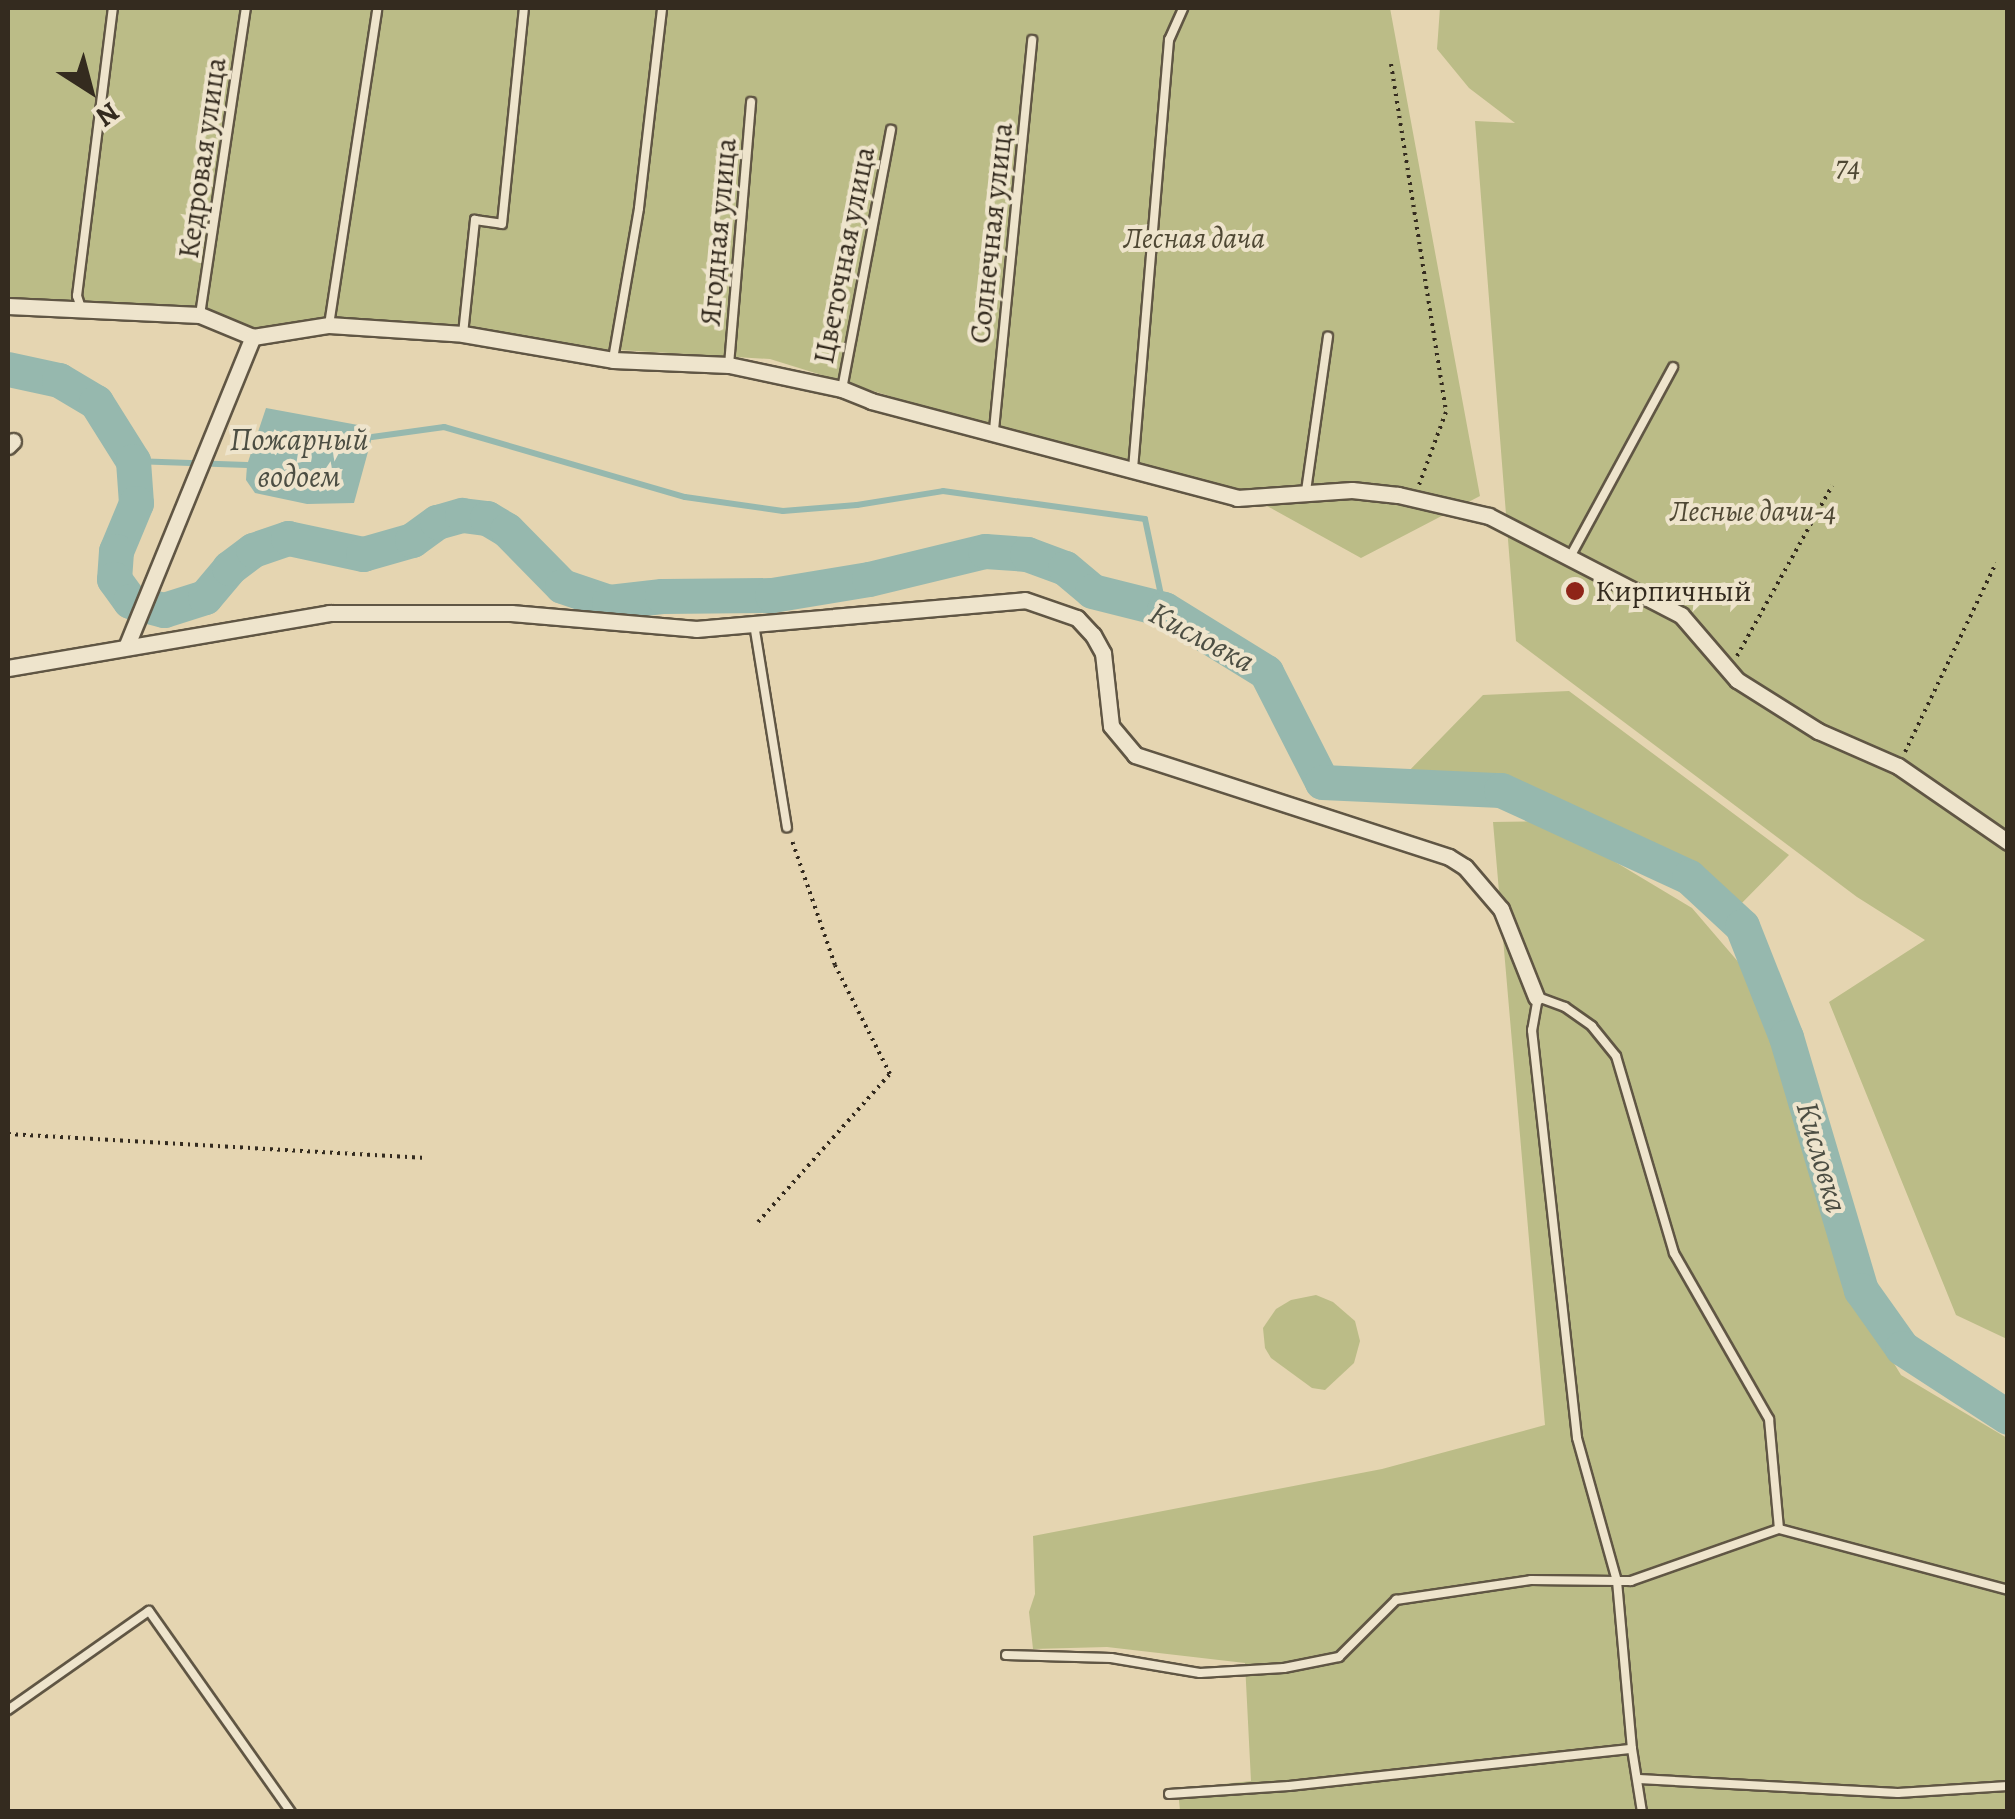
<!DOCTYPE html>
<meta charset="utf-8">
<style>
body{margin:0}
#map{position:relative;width:2015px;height:1819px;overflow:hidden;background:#e5d5b1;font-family:Alegreya,serif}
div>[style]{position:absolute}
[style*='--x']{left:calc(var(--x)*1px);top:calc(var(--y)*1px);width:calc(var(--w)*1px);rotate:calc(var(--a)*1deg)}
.green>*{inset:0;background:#bbbc87}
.water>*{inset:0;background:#96b8ae}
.stream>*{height:6px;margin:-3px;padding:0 3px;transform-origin:3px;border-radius:3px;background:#96b8ae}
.river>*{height:35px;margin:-17.5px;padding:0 17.5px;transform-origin:17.5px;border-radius:17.5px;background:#96b8ae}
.path>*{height:4px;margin-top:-2px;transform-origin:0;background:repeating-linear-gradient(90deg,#342b1f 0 2.5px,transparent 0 7.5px)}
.roads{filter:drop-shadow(2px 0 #605644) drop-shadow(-2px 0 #605644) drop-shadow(0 2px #605644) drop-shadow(0 -2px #605644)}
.lane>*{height:8px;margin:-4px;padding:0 4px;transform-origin:4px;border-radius:4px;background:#eee4cc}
.street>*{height:15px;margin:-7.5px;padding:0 7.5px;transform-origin:7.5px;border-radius:7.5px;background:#eee4cc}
.dots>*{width:28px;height:28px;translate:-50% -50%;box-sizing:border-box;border:5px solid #eee4cc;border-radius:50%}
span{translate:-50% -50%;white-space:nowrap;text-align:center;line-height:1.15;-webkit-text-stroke:8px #eee4cc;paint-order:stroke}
.street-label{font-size:30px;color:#342b1f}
.park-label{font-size:30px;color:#4f4834;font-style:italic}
.poi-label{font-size:30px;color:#342b1f}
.left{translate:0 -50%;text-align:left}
.water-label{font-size:32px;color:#4c4e43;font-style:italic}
.frame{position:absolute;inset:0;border:10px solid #342b1f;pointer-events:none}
.north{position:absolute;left:40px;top:40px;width:100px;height:100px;-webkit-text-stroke:8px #eee4cc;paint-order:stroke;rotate:144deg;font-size:28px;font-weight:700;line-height:40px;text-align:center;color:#342b1f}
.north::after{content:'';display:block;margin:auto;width:35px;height:45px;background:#342b1f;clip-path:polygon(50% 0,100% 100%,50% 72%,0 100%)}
</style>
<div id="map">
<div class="green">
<div style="clip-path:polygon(8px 8px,1390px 8px,1480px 496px,1361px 558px,1240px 491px,912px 403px,770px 359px,8px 313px)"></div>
<div style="clip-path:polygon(1440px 8px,2007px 8px,2007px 1339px,1956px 1315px,1829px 1002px,1925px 940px,1857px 897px,1516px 641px,1475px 121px,1515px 123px,1469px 88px,1437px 49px)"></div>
<div style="clip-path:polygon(1569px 691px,1789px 855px,1735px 910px,1699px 875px,1578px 817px,1405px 775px,1483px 695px)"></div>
<div style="clip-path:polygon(1547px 821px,1692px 908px,1764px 992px,1782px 1077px,1843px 1279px,1901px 1375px,2007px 1438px,2007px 1811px,1180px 1811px,1178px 1789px,1251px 1781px,1245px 1663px,1107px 1647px,1033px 1649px,1029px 1612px,1035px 1594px,1033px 1536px,1382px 1469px,1545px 1425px,1493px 822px)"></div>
<div style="clip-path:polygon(1316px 1295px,1333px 1302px,1355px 1321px,1360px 1341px,1354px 1363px,1325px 1390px,1312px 1388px,1271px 1358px,1265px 1348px,1263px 1328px,1276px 1309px,1291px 1300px)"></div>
</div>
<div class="water">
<div style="clip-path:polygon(266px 408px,358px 425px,372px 437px,354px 503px,307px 504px,255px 493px,246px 480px,247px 465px)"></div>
</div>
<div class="stream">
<div style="--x:372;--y:437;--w:73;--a:-7.9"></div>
<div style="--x:444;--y:427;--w:251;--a:16.2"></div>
<div style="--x:685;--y:497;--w:99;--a:8.1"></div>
<div style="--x:783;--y:511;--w:74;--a:-4.6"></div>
<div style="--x:857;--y:505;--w:87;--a:-9.2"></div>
<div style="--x:943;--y:491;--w:204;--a:7.9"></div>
<div style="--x:1145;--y:519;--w:92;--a:78.1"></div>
<div style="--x:133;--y:461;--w:114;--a:2"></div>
</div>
<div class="river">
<div style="--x:8;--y:369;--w:52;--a:12.2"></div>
<div style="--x:59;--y:380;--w:43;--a:30.7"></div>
<div style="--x:96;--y:402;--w:70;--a:57.9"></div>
<div style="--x:133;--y:461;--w:42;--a:85.9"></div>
<div style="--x:136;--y:503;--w:52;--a:112.6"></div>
<div style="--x:116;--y:551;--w:28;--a:94"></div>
<div style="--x:114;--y:579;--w:27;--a:54"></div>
<div style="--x:130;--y:601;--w:35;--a:15"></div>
<div style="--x:164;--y:610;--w:43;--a:-17.6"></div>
<div style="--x:205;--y:597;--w:38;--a:-50"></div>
<div style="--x:229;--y:568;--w:30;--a:-37"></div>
<div style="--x:253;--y:550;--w:37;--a:-19"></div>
<div style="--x:288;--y:538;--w:77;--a:12"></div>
<div style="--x:363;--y:554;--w:51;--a:-15.9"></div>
<div style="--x:412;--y:540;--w:31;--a:-36"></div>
<div style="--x:437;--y:522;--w:26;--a:-16"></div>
<div style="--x:462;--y:515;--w:25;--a:7"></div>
<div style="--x:487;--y:518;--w:23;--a:31"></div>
<div style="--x:507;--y:530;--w:78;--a:45.5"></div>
<div style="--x:562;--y:586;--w:50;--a:18.8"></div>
<div style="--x:609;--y:602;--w:53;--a:-6.5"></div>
<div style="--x:662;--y:596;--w:110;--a:-0.5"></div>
<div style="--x:772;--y:595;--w:98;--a:-9.4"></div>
<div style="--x:869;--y:579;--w:119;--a:-13.6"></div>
<div style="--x:985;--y:551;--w:42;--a:4.1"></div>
<div style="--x:1027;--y:554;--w:40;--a:20.2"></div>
<div style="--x:1065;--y:568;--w:35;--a:40"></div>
<div style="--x:1092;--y:591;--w:74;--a:14"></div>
<div style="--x:1164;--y:609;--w:120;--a:31.7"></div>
<div style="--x:1266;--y:672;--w:123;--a:63"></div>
<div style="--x:1322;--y:782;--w:179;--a:2.6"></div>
<div style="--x:1501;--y:790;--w:207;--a:24.8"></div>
<div style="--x:1689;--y:877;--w:72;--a:42.8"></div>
<div style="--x:1742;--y:926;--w:119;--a:68.4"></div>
<div style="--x:1786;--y:1037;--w:264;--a:73.5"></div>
<div style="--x:1861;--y:1290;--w:71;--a:54.7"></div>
<div style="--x:1902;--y:1348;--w:126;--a:33.1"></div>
</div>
<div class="path">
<div style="--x:1391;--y:64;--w:352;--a:81"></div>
<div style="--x:1446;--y:412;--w:78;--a:110.3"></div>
<div style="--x:1737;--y:656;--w:195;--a:-60.8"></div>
<div style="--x:1905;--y:752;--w:210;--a:-64.3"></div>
<div style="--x:8;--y:1134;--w:419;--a:3.3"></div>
<div style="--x:758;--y:1222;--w:198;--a:-48.3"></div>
<div style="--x:890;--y:1074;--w:122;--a:-116.8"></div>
<div style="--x:835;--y:965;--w:131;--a:-109.1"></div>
</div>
<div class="roads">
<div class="lane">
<div style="--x:81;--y:308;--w:13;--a:-108"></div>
<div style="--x:77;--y:296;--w:290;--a:-82.9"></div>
<div style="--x:200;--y:315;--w:310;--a:-81.5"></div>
<div style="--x:329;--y:325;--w:318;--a:-81.3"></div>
<div style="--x:463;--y:334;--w:115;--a:-84"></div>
<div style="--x:475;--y:220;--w:27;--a:8"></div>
<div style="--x:502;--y:224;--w:217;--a:-84.2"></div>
<div style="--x:613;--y:359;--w:153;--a:-80.2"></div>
<div style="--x:639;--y:208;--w:201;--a:-83.4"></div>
<div style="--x:729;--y:365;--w:264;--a:-85.2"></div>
<div style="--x:842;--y:389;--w:264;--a:-79.3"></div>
<div style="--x:994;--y:430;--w:392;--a:-84.4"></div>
<div style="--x:1133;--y:469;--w:431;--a:-85.2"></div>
<div style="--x:1169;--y:40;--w:35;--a:-66"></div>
<div style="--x:1306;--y:491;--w:156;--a:-81.9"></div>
<div style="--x:1570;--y:557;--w:216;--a:-61.5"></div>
<div style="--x:754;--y:624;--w:206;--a:80.8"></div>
<div style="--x:1779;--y:1529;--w:237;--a:14.9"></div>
<div style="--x:1006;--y:1655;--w:105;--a:1.6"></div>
<div style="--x:1111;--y:1658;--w:90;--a:9.6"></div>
<div style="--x:1200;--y:1673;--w:84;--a:-3.4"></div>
<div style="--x:1284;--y:1668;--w:56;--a:-11.3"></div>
<div style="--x:1339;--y:1657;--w:81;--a:-45"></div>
<div style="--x:1396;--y:1600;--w:136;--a:-8.4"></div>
<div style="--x:1531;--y:1580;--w:86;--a:0.7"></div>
<div style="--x:1617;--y:1581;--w:14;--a:0"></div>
<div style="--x:1631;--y:1581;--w:157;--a:-19.4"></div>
<div style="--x:1779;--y:1529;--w:110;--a:-95.2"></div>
<div style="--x:1769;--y:1419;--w:191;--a:-119.8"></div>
<div style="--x:1674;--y:1253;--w:205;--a:-106.4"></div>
<div style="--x:1616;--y:1056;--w:38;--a:-129"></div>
<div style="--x:1592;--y:1026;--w:33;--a:-145"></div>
<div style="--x:1565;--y:1007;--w:29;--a:-160"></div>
<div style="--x:1538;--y:997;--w:34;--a:100"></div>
<div style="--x:1532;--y:1030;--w:410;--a:83.7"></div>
<div style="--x:1577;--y:1438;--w:148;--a:74.4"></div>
<div style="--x:1617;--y:1581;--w:169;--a:84.9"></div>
<div style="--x:1632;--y:1749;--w:64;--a:81"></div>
<div style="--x:8;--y:1710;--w:172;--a:-35.1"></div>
<div style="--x:149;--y:1611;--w:246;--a:54.8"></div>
<div style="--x:1639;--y:1779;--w:259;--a:3.1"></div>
<div style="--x:1898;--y:1793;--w:110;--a:-3.6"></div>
<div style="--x:1169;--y:1794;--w:120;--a:-3.8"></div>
<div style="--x:1289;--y:1786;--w:345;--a:-6.2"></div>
</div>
<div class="street">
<div style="--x:8;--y:306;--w:192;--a:2.7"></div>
<div style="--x:200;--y:315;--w:57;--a:22.5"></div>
<div style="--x:253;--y:337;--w:77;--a:-9"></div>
<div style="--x:329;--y:325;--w:134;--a:3.8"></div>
<div style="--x:463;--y:334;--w:152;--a:9.8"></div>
<div style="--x:613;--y:360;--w:116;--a:2.5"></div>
<div style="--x:729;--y:365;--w:116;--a:12"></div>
<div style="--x:842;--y:389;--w:31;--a:22"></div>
<div style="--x:871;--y:401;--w:379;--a:14.8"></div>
<div style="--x:1237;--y:498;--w:115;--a:-4"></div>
<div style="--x:1352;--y:490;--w:46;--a:6.2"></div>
<div style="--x:1398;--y:495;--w:93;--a:13"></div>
<div style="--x:1489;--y:516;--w:216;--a:27.3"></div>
<div style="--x:1681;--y:615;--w:86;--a:49.3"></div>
<div style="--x:1737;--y:680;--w:96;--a:32.2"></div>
<div style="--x:1818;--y:731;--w:87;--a:23.6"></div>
<div style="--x:1898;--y:766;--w:134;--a:34.6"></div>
<div style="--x:8;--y:446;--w:7;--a:-45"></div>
<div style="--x:127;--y:645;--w:333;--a:-67.8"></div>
<div style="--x:8;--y:668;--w:326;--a:-9.7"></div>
<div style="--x:329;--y:613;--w:182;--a:0"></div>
<div style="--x:511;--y:613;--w:186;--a:4.9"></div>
<div style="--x:696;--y:629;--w:330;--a:-5"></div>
<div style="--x:1025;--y:600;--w:55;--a:19.1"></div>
<div style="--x:1077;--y:618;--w:23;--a:47"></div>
<div style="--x:1093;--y:635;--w:21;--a:61"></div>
<div style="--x:1103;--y:653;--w:73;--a:83.7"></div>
<div style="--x:1111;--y:726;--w:38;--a:50"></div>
<div style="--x:1135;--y:755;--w:330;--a:18"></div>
<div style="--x:1449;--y:857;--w:19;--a:32"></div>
<div style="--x:1465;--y:867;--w:55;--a:49.4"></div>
<div style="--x:1501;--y:909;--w:95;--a:68.3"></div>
</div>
</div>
<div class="dots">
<div style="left:1575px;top:591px;background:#8f2418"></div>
</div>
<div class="street-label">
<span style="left:202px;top:158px;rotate:-82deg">Кедровая улица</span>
<span style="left:718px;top:232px;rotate:-85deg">Ягодная улица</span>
<span style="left:991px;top:233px;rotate:-84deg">Солнечная улица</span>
<span style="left:844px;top:255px;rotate:-79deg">Цветочная улица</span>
</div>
<div class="park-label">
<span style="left:1848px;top:166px">74</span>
<span style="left:1194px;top:238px">Лесная дача</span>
<span style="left:1753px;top:511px">Лесные дачи-4</span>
</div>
<div class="poi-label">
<span class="left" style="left:1595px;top:591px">Кирпичный</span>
</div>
<div class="water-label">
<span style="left:299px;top:458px">Пожарный<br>водоем</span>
<span style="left:1202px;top:637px;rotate:28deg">Кисловка</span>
<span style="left:1822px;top:1157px;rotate:74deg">Кисловка</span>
</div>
<div class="frame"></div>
<div class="north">N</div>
</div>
